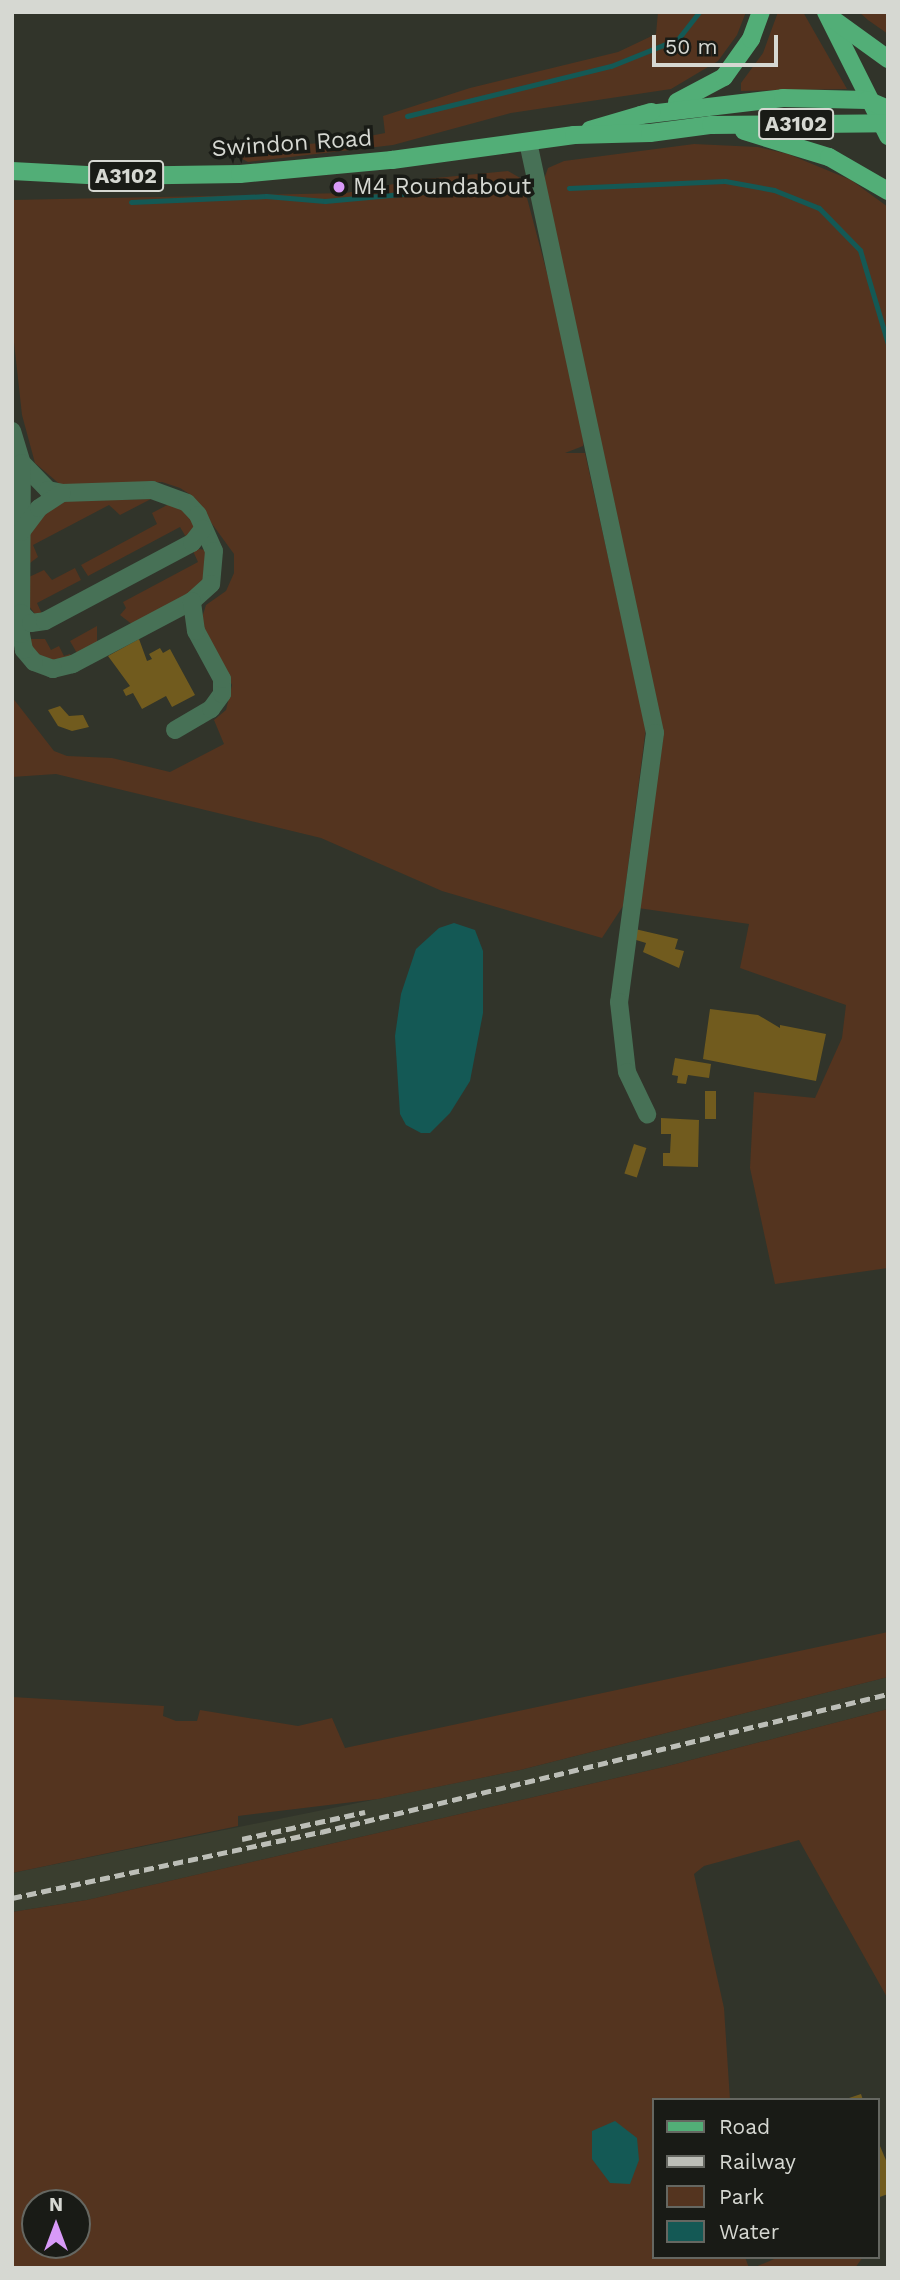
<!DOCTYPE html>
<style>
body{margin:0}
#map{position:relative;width:900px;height:2280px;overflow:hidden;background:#31342a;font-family:"Work Sans",sans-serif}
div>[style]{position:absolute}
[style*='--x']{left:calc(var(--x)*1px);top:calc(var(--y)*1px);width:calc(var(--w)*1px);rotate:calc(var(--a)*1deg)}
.built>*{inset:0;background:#3a3e2f}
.green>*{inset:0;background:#54341f}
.water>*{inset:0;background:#145955}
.stream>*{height:5px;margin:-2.5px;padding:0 2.5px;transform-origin:2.5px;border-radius:2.5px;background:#145955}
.building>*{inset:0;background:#715b1e;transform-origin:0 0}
.minor>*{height:18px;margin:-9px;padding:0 9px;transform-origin:9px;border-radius:9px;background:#477156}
.major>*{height:18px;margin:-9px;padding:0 9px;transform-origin:9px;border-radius:9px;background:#52ae77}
.rail>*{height:5px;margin-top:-2.5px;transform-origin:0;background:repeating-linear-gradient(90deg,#bcbeb7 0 10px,transparent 0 15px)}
.dots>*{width:19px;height:19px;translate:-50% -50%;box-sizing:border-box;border:4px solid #191b16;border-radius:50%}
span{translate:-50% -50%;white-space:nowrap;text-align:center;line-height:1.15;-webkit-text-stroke:7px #191b16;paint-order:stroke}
.shield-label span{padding:2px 5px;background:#191b16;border:2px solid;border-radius:5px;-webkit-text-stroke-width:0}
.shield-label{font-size:21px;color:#d6d8d2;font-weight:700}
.street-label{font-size:23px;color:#d6d8d2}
.poi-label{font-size:23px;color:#d6d8d2}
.left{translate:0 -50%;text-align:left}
.frame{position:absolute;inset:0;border:14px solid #d6d8d2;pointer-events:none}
.legend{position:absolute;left:652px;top:2098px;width:228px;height:161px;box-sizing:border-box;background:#191b16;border:2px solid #656761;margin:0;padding:9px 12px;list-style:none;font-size:21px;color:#d6d8d2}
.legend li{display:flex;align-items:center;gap:14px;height:35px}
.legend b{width:35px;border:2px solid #656761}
.north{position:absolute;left:21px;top:2189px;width:70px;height:70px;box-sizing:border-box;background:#191b16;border:2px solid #656761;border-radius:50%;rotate:0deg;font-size:19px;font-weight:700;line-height:28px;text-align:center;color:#d6d8d2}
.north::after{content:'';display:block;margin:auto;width:24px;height:32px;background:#d89af8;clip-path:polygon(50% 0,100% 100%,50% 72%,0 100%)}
.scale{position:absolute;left:652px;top:35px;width:126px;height:32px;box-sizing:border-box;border:4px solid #d6d8d2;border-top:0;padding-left:9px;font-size:21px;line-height:24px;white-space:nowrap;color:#d6d8d2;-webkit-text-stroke:5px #191b16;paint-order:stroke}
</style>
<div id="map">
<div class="built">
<div style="clip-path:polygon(888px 1677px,888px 1709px,664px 1767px,87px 1900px,12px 1912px,12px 1873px,520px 1770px)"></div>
</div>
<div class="green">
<div style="clip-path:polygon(658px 12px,746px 12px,737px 35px,718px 61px,671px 89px,511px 113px,393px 145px,248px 162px,223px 149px,339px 142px,385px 133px,383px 116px,470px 88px,618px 52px,656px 34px)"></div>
<div style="clip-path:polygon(778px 12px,803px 12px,847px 89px,741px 91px,741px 83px,763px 53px)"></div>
<div style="clip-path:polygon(859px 12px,888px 12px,888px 34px,868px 20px)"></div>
<div style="clip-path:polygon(694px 144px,758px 147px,788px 154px,851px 180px,888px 207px,888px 1268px,775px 1284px,750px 1168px,754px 1092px,815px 1098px,842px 1038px,846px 1005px,740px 968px,749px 924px,638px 908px,663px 739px,544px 179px,548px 168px,564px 161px)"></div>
<div style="clip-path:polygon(508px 171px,522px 179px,561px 326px,585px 432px,583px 446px,565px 453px,585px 453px,646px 727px,623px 906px,602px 938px,442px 891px,321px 838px,56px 774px,12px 777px,12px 697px,54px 751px,67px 756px,112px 758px,170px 772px,224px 744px,214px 720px,226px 710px,232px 685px,200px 624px,206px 605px,226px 591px,234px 573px,234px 554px,191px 495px,180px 488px,162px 482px,63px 487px,35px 463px,22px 415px,12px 324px,12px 200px,346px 193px,415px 180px)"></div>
<div style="clip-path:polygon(151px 499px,120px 515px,109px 505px,33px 545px,38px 557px,30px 563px,29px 534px,38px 517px,66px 501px)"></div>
<div style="clip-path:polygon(171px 503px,194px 518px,194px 531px,186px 537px,180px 527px,88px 576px,81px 565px,157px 524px,152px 513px)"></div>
<div style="clip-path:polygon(199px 549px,205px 550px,207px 576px,196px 592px,133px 625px,120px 615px,126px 608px,123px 602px,198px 562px,193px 551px)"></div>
<div style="clip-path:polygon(75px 568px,81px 580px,37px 603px,42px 614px,35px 614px,29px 606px,29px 577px,44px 570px,52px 580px)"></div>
<div style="clip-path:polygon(97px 626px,97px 645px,78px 655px,70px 641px)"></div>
<div style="clip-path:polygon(30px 639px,45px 639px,51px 650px,59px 646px,64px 656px,70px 654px,73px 658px,51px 663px,32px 651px)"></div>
<div style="clip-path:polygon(888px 1632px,888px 1677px,520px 1770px,378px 1799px,238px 1816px,238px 1826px,12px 1873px,12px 1697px,164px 1706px,163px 1716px,176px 1721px,197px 1721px,200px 1710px,298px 1726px,332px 1718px,345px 1748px)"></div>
<div style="clip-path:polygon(evenodd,888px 1709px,888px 1999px,799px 1840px,704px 1866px,694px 1874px,724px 2008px,730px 2100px,653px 2100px,653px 2257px,745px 2257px,749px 2268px,12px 2268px,12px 1912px,87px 1900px,664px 1767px,888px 1709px,35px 2203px,77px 2203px,77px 2245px,35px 2245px,35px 2203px)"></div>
<div style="clip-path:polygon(779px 2257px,863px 2257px,855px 2268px,753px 2268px)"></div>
</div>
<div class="water">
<div style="clip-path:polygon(454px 923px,475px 930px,483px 951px,483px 1013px,470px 1081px,450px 1113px,430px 1133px,421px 1133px,406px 1125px,400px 1114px,395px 1036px,401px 994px,416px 949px,439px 928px)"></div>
<div style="clip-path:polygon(615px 2121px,637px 2138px,639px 2160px,630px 2184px,610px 2183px,592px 2159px,592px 2131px)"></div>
</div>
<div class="stream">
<div style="--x:407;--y:116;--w:210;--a:-13.8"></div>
<div style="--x:611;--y:66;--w:72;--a:-21.9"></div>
<div style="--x:678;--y:39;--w:34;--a:-52"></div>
<div style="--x:569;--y:188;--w:156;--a:-2.6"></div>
<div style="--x:725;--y:181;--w:50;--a:10.4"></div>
<div style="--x:774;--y:190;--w:48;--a:21.8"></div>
<div style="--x:819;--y:208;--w:59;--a:45.7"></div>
<div style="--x:860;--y:250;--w:98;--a:73.4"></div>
<div style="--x:131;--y:202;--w:135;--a:-2.5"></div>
<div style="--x:266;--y:196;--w:59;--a:4.8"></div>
<div style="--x:325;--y:201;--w:120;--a:-5.3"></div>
<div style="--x:444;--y:190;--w:58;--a:0"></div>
</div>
<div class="building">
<div style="clip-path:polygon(139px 639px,147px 661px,152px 659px,149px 654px,160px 648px,163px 653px,170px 649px,195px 695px,172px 707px,166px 696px,142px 709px,133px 693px,126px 696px,123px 690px,130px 686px,108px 656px)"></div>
<div style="clip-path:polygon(60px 706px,69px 716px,83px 715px,89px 727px,72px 731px,58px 726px,48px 710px)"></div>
<div style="clip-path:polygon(635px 929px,678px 939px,675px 949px,684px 951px,679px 968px,643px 952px,646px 943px,633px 939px)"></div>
<div style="clip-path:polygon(710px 1009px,758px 1015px,780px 1028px,780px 1025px,826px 1034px,816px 1081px,703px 1059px)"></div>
<div style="clip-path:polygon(675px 1058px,711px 1064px,709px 1078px,688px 1075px,686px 1084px,677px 1083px,678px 1076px,672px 1075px)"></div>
<div style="left:705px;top:1091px;width:11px;height:28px"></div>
<div style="clip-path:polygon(661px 1118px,699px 1120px,698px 1167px,663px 1166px,663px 1153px,670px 1153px,671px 1134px,661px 1134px)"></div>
<div style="left:634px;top:1144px;width:13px;height:31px;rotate:18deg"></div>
<div style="clip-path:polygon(861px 2094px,863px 2100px,846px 2100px,846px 2099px)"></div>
<div style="clip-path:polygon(877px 2139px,888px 2165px,888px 2194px,877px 2198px)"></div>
</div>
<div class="minor">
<div style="--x:528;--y:142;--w:604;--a:77.87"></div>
<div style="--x:655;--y:733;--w:271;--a:97.6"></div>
<div style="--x:619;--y:1002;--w:70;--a:83.5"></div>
<div style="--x:627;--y:1072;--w:47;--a:64.5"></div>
<div style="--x:12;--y:431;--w:34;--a:73"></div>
<div style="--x:22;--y:463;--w:37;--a:46"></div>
<div style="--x:48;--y:490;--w:14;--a:12"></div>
<div style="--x:62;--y:493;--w:90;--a:-1.9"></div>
<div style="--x:152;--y:490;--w:37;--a:20"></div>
<div style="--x:187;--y:503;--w:16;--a:47"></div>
<div style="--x:198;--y:515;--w:39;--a:66"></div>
<div style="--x:214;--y:551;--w:33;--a:95"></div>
<div style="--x:211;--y:584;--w:25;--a:138"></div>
<div style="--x:192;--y:601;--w:135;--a:152.1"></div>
<div style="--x:73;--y:664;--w:21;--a:166"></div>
<div style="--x:53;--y:669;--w:20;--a:-160"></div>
<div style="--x:34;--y:662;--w:16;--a:-130"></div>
<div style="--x:24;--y:650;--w:16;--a:-101"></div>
<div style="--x:21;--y:634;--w:171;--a:-89.7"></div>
<div style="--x:21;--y:532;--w:30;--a:-53"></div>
<div style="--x:39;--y:508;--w:27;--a:-33"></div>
<div style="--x:21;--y:613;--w:14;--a:45"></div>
<div style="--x:31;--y:623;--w:14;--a:-8"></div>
<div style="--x:45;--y:621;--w:166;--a:-28"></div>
<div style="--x:192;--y:543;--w:18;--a:-52"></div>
<div style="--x:175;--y:730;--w:42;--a:-30.3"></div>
<div style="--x:211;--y:709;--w:19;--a:-54"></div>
<div style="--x:222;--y:694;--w:15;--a:-90"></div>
<div style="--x:222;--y:679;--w:55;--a:-118.4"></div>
<div style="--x:196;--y:631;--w:30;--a:-98"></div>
</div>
<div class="major">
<div style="--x:826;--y:12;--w:139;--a:63.4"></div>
<div style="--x:834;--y:20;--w:67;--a:35.8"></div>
<div style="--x:677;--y:102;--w:53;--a:-28"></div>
<div style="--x:724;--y:77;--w:47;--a:-54.6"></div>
<div style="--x:751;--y:39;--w:29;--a:-70"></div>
<div style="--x:641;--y:115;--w:143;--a:-6.8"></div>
<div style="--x:783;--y:98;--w:84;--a:1.4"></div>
<div style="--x:867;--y:100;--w:23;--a:23"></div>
<div style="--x:590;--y:130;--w:64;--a:-16.4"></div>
<div style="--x:744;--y:131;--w:89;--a:17"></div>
<div style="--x:829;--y:157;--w:68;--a:30"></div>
<div style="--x:12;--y:171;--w:94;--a:3"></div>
<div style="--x:106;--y:176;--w:134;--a:-0.9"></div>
<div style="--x:240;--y:174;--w:153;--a:-5.3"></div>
<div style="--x:392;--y:160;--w:184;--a:-7.8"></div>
<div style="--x:574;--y:135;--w:76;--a:-1.5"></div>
<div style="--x:650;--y:133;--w:62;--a:-7.5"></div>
<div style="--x:711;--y:125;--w:177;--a:-0.6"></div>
</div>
<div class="rail">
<div style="--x:242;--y:1839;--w:126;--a:-12.4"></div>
<div style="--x:12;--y:1898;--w:316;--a:-12.1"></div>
<div style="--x:321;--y:1832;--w:584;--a:-13.68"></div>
</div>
<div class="dots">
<div style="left:339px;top:187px;background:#d89af8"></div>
</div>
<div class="shield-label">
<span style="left:796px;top:124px">A3102</span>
<span style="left:126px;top:176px">A3102</span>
</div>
<div class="street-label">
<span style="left:292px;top:144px;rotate:-4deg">Swindon Road</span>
</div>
<div class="poi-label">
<span class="left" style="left:353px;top:187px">M4 Roundabout</span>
</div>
<div class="frame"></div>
<ul class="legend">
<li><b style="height:9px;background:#52ae77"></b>Road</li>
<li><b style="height:9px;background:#bcbeb7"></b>Railway</li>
<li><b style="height:19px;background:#54341f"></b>Park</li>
<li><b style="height:19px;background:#145955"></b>Water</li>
</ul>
<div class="north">N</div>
<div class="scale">50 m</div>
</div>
